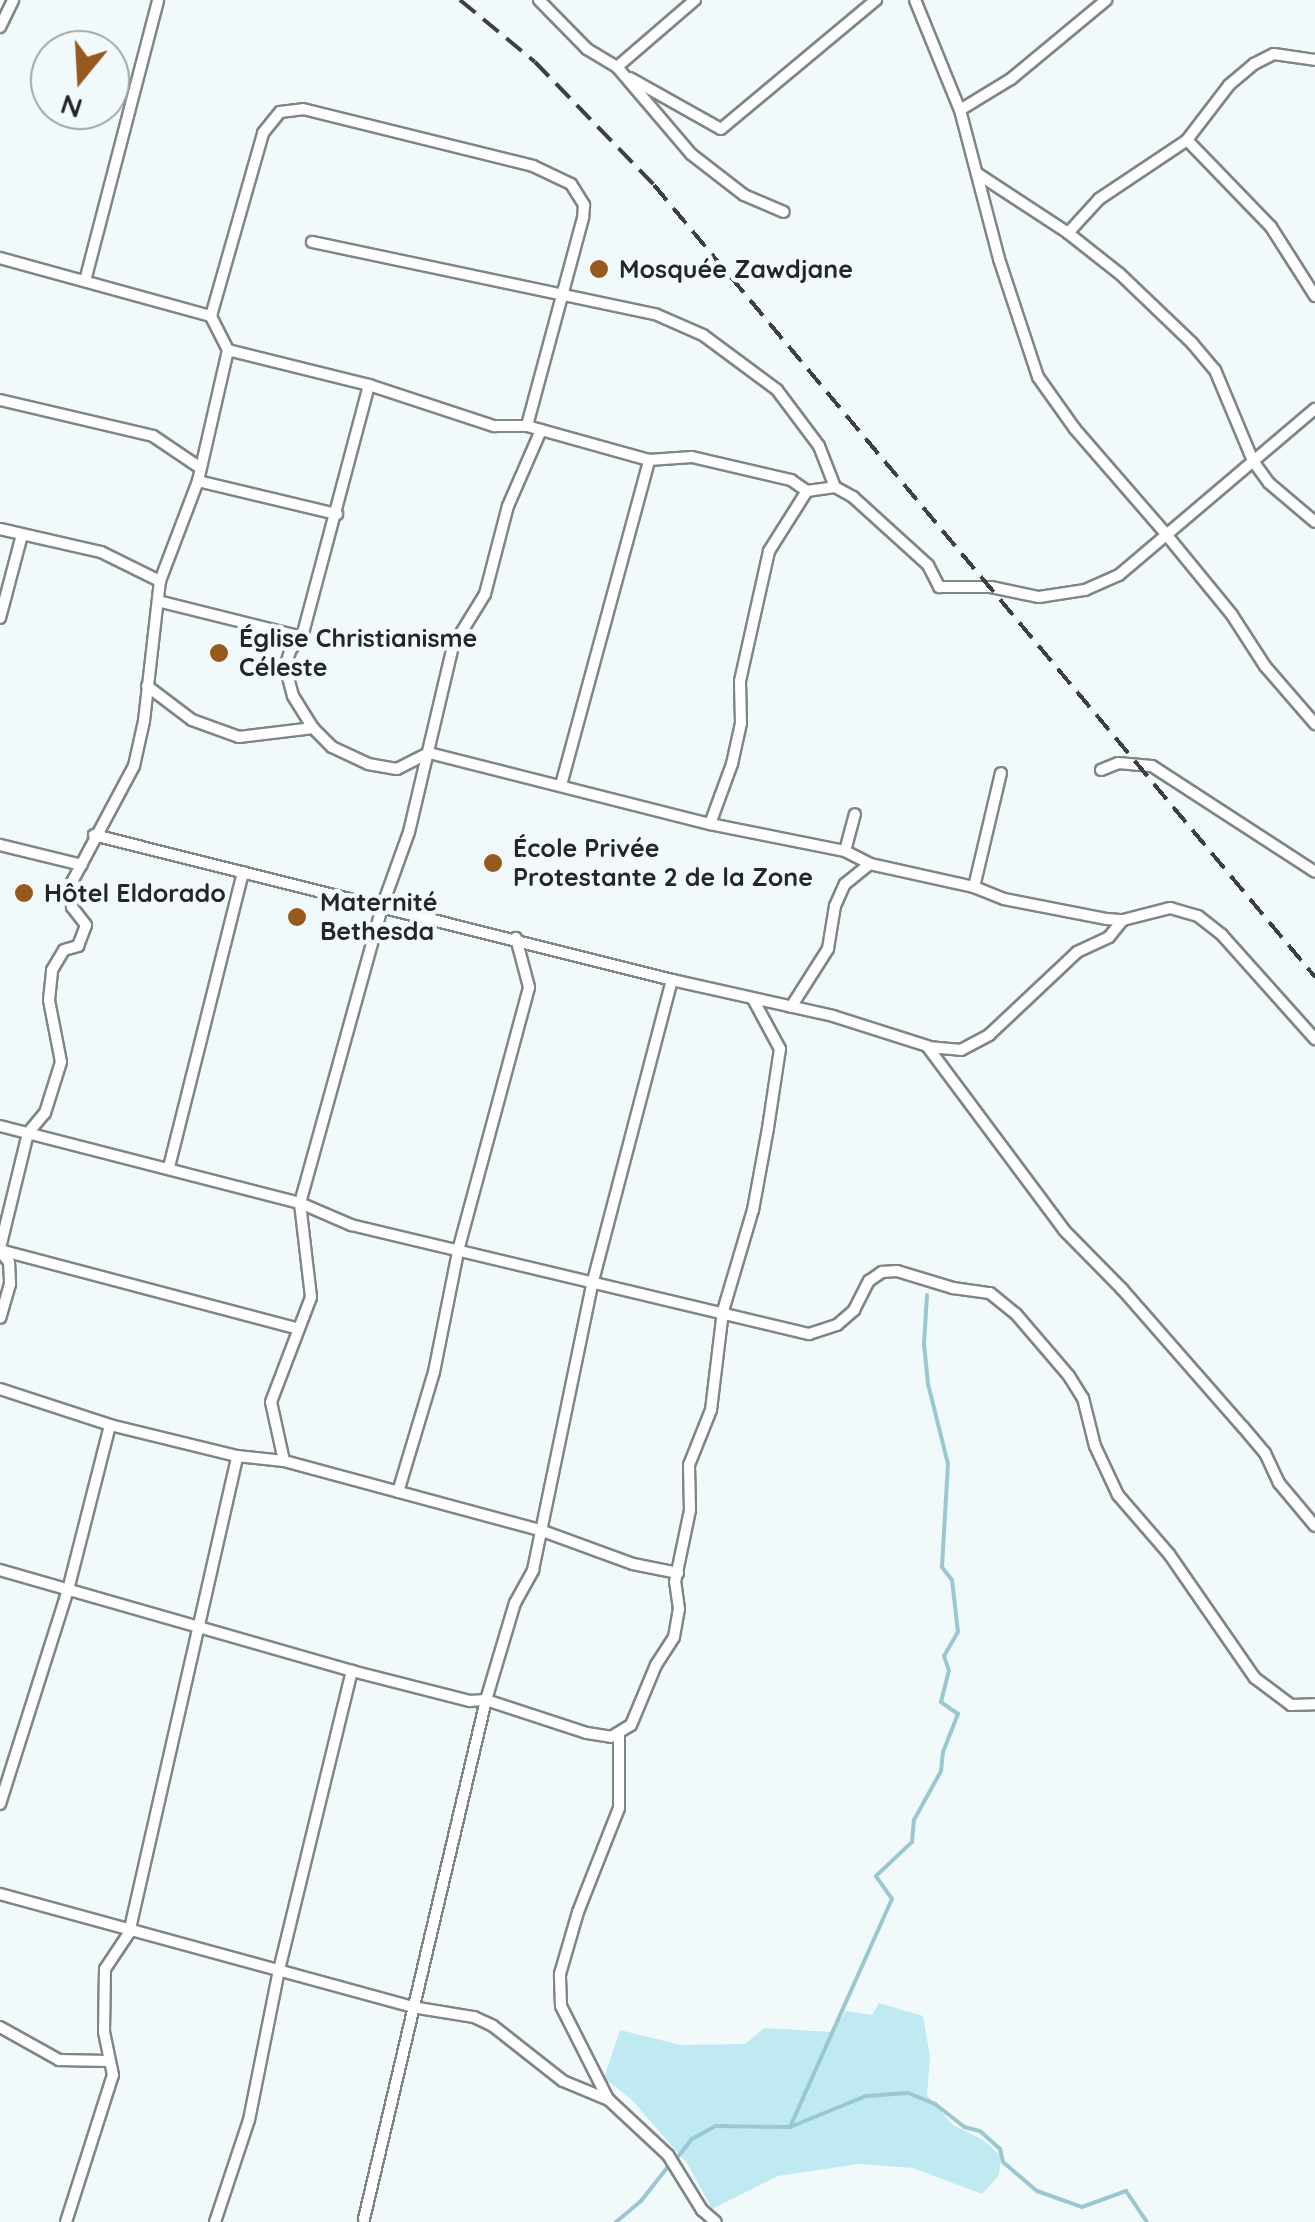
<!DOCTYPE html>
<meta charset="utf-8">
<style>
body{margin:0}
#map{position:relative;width:1315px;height:2222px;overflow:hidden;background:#f2f9fa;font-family:Quicksand,sans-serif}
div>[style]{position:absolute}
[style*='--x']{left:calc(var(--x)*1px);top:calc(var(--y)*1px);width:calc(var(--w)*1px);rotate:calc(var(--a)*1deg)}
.green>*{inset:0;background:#bfeaf2}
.stream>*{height:4px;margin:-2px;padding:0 2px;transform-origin:2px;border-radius:2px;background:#9ac8d1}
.roads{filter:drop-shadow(2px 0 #808687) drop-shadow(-2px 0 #808687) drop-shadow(0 2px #808687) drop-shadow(0 -2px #808687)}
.street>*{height:10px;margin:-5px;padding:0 5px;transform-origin:5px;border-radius:5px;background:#fff}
.rail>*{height:4px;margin-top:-2px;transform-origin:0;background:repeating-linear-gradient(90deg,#3d4041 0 20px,transparent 0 30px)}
.dots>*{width:28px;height:28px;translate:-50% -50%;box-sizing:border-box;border:5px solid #f2f9fa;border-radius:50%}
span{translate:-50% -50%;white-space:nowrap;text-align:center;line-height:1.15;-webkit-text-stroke:9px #f2f9fa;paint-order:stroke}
.poi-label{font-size:25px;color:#242627;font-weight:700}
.left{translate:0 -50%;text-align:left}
.north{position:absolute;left:30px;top:30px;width:100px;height:100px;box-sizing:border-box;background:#f2f9fa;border:2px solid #a0a5a6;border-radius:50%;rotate:198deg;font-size:28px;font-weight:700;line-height:40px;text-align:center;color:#242627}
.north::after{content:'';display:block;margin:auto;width:35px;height:45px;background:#975a1e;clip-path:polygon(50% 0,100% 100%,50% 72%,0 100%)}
</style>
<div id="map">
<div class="green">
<div style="clip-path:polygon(879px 2003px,923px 2016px,930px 2057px,927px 2095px,953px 2125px,983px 2140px,1001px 2156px,999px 2175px,982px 2194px,913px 2168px,859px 2164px,778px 2176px,712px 2209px,687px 2163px,631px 2099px,604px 2078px,620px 2030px,681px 2045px,745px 2044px,764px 2028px,832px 2032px,846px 2011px,872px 2015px)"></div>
</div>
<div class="stream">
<div style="--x:790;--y:2127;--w:250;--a:-65.9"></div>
<div style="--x:892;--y:1899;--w:28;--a:-125"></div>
<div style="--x:876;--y:1876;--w:50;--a:-43.4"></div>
<div style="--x:912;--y:1842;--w:22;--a:-85"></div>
<div style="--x:914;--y:1820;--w:56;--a:-61.1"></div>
<div style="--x:941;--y:1771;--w:19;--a:-84"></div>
<div style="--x:943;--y:1752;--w:41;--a:-68.5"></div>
<div style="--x:958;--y:1714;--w:21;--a:-145"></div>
<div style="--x:941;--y:1702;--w:32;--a:-76"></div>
<div style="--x:949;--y:1671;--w:16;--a:-108"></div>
<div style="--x:944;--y:1656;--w:28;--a:-60"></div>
<div style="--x:958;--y:1632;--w:52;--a:-96.6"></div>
<div style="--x:952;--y:1580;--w:16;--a:-128"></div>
<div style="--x:942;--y:1567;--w:103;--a:-86.7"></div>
<div style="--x:948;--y:1464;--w:82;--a:-104"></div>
<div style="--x:928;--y:1384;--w:40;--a:-95.7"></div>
<div style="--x:924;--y:1344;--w:49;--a:-86.5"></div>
<div style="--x:677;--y:2158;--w:24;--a:-52"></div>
<div style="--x:692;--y:2139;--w:26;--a:-29"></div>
<div style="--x:715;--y:2126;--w:75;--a:0.8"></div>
<div style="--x:790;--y:2127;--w:82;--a:-22.2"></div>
<div style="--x:866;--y:2096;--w:42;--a:-4.1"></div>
<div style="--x:908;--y:2093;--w:29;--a:22"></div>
<div style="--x:935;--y:2104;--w:37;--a:38"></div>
<div style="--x:964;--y:2127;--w:16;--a:14"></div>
<div style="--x:980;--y:2131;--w:27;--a:42"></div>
<div style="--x:1000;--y:2149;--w:13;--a:77"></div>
<div style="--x:1003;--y:2162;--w:45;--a:40.5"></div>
<div style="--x:1037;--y:2191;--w:48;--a:19.6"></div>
<div style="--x:1082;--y:2207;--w:47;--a:-20"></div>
<div style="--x:1126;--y:2191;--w:37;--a:56"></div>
<div style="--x:616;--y:2222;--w:33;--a:-40"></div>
<div style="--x:641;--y:2201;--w:42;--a:-51.8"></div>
</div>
<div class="roads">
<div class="street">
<div style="--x:539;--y:0;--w:69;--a:45.6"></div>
<div style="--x:587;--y:49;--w:35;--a:31"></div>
<div style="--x:617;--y:67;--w:114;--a:49.6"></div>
<div style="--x:691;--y:154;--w:67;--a:37.7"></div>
<div style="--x:744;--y:195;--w:43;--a:23"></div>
<div style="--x:915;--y:0;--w:119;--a:67.8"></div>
<div style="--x:960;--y:110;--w:154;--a:75.3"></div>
<div style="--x:999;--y:259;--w:124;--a:71.7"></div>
<div style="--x:1038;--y:377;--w:64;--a:54.6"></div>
<div style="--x:1075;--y:429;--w:138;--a:49.1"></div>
<div style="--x:1165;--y:533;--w:106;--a:50.7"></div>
<div style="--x:1232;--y:615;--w:61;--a:57.1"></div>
<div style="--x:1265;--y:666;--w:77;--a:49.2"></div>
<div style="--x:0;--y:27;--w:30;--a:-64"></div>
<div style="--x:617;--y:67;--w:103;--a:-40.7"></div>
<div style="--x:630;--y:78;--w:104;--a:29.3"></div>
<div style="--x:721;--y:129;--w:202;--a:-39.8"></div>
<div style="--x:960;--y:110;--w:60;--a:-31.3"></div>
<div style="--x:1011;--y:79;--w:124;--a:-39.7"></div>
<div style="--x:1187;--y:140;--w:121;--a:46"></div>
<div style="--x:1271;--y:227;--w:82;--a:57.5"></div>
<div style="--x:978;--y:174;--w:108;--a:33.2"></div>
<div style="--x:1068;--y:233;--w:66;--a:38.3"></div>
<div style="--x:1120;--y:274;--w:100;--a:43.8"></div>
<div style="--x:1192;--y:343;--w:35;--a:50"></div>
<div style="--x:1215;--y:370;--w:99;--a:67.3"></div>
<div style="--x:1253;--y:461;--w:27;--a:54"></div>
<div style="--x:1269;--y:483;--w:60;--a:40.3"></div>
<div style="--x:1068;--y:233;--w:46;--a:-47.6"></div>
<div style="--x:1099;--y:199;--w:106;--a:-33.8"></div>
<div style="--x:1187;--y:140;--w:69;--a:-52.6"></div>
<div style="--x:1229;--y:85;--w:33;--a:-40"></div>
<div style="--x:1254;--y:64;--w:22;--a:-27"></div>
<div style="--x:1274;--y:54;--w:41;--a:8.3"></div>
<div style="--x:312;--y:242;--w:350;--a:11.9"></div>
<div style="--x:655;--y:314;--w:52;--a:23.6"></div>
<div style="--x:703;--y:335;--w:92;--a:36.6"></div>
<div style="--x:777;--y:390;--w:70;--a:53.1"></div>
<div style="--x:819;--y:446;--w:44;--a:68.7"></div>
<div style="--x:0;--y:258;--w:219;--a:15.4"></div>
<div style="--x:85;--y:281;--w:290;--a:-75.4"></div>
<div style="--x:228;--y:350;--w:145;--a:13.9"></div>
<div style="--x:369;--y:385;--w:132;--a:18.2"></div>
<div style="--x:494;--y:426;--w:33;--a:0"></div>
<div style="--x:527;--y:426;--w:127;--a:15.6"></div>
<div style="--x:649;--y:460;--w:43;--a:-4"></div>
<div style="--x:692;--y:457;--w:102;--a:13.1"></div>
<div style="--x:791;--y:480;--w:19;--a:35"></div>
<div style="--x:807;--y:491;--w:28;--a:-8"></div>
<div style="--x:835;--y:487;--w:21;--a:29"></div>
<div style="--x:853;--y:497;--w:101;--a:42.2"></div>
<div style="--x:928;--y:565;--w:25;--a:63"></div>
<div style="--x:939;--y:587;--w:52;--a:0"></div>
<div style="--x:991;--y:587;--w:49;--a:11.8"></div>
<div style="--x:1039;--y:597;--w:47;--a:-8.7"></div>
<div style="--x:1085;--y:590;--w:37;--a:-24"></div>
<div style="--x:1119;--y:575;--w:257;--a:-40.3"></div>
<div style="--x:0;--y:400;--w:157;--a:13.2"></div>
<div style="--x:153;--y:436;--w:55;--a:34"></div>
<div style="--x:198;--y:481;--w:143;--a:13.4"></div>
<div style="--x:0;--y:529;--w:104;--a:12.8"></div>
<div style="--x:101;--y:552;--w:66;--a:26.2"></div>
<div style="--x:158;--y:601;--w:148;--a:14"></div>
<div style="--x:0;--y:618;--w:86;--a:-75.2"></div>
<div style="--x:147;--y:686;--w:56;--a:37.1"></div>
<div style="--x:192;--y:720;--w:50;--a:19.9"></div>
<div style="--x:239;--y:737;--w:75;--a:-6.9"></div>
<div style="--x:313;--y:728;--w:27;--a:45"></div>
<div style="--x:332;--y:747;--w:40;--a:25"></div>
<div style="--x:368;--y:764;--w:29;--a:10"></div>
<div style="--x:397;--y:769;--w:36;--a:-27"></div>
<div style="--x:429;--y:753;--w:290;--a:14.2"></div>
<div style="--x:710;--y:824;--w:138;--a:11.3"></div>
<div style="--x:845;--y:851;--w:28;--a:27"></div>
<div style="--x:870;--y:864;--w:107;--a:12.5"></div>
<div style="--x:974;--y:887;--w:32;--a:22"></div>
<div style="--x:1004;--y:899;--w:105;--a:11"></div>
<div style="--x:1107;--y:919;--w:16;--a:4"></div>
<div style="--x:1123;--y:920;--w:49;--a:-14.3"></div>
<div style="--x:1170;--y:908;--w:29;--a:16"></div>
<div style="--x:1198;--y:916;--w:31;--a:38"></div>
<div style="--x:1222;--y:935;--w:140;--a:48.2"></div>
<div style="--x:313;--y:728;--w:38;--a:-122"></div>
<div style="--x:293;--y:696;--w:30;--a:-105"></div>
<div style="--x:285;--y:667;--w:19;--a:-72"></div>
<div style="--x:291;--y:649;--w:16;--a:-47"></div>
<div style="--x:302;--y:637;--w:261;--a:-75.1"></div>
<div style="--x:1101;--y:770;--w:18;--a:-22"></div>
<div style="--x:1118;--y:763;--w:34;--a:5"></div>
<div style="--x:1152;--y:766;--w:194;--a:33"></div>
<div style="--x:561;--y:785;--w:337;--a:-74.8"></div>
<div style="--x:710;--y:824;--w:64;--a:-69.9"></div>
<div style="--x:732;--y:764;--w:42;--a:-77.6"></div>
<div style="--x:741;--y:723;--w:42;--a:-91.4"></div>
<div style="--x:740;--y:681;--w:133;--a:-77.4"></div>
<div style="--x:769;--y:551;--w:71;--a:-57.7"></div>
<div style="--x:94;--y:835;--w:596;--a:14.08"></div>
<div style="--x:672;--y:980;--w:165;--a:12.6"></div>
<div style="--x:833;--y:1016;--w:99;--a:17.7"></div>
<div style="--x:927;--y:1046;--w:229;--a:53.3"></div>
<div style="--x:1064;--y:1230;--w:83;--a:45.5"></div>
<div style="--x:1122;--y:1289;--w:184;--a:48.8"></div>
<div style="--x:1243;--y:1427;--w:34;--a:50"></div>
<div style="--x:1265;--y:1453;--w:33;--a:65"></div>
<div style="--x:1279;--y:1483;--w:56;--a:50.1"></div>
<div style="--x:0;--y:845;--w:84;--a:13.7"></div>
<div style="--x:845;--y:851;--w:38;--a:-75"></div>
<div style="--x:974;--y:887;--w:117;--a:-76.7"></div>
<div style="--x:791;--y:1007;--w:69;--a:-57.5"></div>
<div style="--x:828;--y:949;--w:44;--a:-80.8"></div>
<div style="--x:835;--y:906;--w:24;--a:-66"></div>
<div style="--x:845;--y:884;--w:32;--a:-39"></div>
<div style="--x:928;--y:1047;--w:33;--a:5"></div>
<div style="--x:961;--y:1050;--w:32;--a:-28"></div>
<div style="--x:989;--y:1035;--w:121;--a:-43.3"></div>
<div style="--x:1077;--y:952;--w:35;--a:-25"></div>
<div style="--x:1109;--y:937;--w:22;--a:-51"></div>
<div style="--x:0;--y:1126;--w:310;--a:14.4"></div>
<div style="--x:300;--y:1203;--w:56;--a:23.3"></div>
<div style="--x:351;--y:1225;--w:471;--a:13.4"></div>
<div style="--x:809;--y:1334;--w:29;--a:-18"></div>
<div style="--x:837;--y:1325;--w:23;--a:-41"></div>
<div style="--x:854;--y:1310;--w:33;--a:-63"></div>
<div style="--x:869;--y:1281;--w:16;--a:-35"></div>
<div style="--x:882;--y:1272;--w:15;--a:-4"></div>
<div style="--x:897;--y:1271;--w:59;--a:16.9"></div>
<div style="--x:953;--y:1288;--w:37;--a:8"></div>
<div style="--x:990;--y:1293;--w:33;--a:39"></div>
<div style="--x:1016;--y:1314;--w:82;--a:49.5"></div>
<div style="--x:1069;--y:1376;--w:26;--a:58"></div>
<div style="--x:1083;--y:1398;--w:49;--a:76"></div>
<div style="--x:1095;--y:1446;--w:54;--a:64.9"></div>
<div style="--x:1118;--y:1495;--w:78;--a:49.2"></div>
<div style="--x:1169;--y:1554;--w:151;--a:55.3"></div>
<div style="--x:1255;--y:1678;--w:45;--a:36.9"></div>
<div style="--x:1291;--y:1705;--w:24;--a:-2"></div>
<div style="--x:169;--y:1167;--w:304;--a:-75.9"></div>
<div style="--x:0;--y:1248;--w:118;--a:-76.3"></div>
<div style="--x:28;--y:1133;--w:26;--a:-50"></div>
<div style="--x:45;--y:1113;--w:53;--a:-72.6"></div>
<div style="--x:61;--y:1062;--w:63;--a:-101"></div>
<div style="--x:49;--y:1000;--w:30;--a:-84"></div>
<div style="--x:52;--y:970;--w:23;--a:-59"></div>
<div style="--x:64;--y:950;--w:15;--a:-16"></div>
<div style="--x:78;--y:946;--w:22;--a:-69"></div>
<div style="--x:86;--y:925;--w:23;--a:-128"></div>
<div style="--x:72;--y:907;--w:25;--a:-90"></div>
<div style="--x:72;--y:882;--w:132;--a:-61.9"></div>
<div style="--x:134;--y:766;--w:46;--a:-77.5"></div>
<div style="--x:144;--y:721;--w:141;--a:-83.5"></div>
<div style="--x:160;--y:581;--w:107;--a:-69.2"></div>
<div style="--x:198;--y:481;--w:134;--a:-77.1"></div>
<div style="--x:228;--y:350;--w:38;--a:-117"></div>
<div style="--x:211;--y:316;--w:190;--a:-74.1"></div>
<div style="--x:263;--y:133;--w:27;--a:-51"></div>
<div style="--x:280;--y:112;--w:23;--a:-7"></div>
<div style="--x:303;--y:109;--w:237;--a:13.9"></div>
<div style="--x:533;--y:166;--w:42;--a:25.3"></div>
<div style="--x:571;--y:184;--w:25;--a:58"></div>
<div style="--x:584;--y:205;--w:13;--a:94"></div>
<div style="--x:583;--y:218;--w:215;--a:105.1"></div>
<div style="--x:0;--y:1250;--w:309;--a:14.8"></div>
<div style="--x:0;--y:1251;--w:14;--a:51"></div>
<div style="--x:9;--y:1262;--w:22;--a:87"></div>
<div style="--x:10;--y:1284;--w:35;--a:106"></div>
<div style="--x:0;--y:1389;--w:116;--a:18.1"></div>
<div style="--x:110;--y:1425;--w:131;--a:13.7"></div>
<div style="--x:237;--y:1456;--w:47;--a:6.1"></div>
<div style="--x:284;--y:1461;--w:265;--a:15.1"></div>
<div style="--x:540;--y:1530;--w:99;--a:20.1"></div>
<div style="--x:633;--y:1564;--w:46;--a:11.3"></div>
<div style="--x:284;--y:1461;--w:60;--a:-102.4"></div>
<div style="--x:271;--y:1402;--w:112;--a:-69.1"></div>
<div style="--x:311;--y:1297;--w:95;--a:-96.7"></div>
<div style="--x:300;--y:1203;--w:307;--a:-74.5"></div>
<div style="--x:382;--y:907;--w:80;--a:-70.2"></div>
<div style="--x:409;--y:832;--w:191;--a:-76.7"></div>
<div style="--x:453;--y:646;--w:61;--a:-58.4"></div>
<div style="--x:485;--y:594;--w:91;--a:-75.4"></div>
<div style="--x:508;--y:506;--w:83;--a:-66.5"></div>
<div style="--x:398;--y:1492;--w:125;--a:-73.3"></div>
<div style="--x:434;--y:1372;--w:127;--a:-78.7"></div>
<div style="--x:459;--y:1247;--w:269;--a:-74.9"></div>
<div style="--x:529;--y:987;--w:51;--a:-104.9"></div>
<div style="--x:0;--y:1570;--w:366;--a:16"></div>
<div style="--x:352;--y:1671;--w:122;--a:14.3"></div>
<div style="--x:470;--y:1701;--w:16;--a:-4"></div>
<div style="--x:486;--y:1700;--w:106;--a:18.1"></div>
<div style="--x:587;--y:1733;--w:24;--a:9"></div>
<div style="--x:611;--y:1737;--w:23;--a:-31"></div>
<div style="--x:631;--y:1725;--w:65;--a:-67.4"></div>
<div style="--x:656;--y:1665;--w:33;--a:-57"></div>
<div style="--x:674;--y:1637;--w:28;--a:-80"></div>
<div style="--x:679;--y:1609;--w:27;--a:-98"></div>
<div style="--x:675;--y:1582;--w:74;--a:-78.2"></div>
<div style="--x:690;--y:1510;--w:45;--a:-91.3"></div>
<div style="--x:689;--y:1465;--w:59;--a:-68.2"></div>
<div style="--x:711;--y:1410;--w:100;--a:-83.1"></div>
<div style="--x:723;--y:1311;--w:105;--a:-73.5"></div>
<div style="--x:753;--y:1210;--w:83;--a:-79.6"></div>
<div style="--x:768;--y:1128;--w:80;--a:-81.4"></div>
<div style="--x:780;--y:1049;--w:55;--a:-118.4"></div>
<div style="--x:0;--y:1804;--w:225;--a:-72.4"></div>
<div style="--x:68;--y:1590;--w:170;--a:-75.7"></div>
<div style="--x:0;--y:1894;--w:427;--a:15.3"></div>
<div style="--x:412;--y:2007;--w:63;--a:9.2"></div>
<div style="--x:474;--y:2017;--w:21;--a:25"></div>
<div style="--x:493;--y:2026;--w:89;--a:38.2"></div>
<div style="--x:563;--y:2081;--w:50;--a:22.4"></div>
<div style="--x:609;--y:2100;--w:81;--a:43"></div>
<div style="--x:668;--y:2155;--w:65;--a:58.3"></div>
<div style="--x:702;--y:2210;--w:18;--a:41"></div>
<div style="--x:0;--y:2027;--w:68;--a:29.2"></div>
<div style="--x:59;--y:2060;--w:49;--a:1.2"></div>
<div style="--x:608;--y:2099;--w:104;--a:-116.8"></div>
<div style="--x:561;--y:2006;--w:32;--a:-92"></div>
<div style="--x:560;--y:1974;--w:65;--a:-73.8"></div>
<div style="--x:578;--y:1912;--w:112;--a:-68.5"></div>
<div style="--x:619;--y:1808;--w:74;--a:-90"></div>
<div style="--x:364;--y:2219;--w:533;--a:-76.77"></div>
<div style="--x:486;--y:1700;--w:101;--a:-73.4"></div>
<div style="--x:515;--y:1603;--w:38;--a:-61"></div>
<div style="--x:533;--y:1570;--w:295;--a:-78.3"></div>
<div style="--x:593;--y:1281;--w:311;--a:-75.3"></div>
<div style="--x:66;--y:2222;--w:154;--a:-72.3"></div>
<div style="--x:113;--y:2075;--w:44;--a:-101.8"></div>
<div style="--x:104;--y:2032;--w:63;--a:-89.1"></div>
<div style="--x:105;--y:1969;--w:43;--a:-56.3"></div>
<div style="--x:129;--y:1933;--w:489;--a:-77.2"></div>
<div style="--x:215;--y:2222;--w:108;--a:-71.6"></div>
<div style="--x:249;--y:2120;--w:153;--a:-78.7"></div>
<div style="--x:279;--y:1970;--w:308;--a:-76.3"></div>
</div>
</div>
<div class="rail">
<div style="--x:460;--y:0;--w:97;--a:39.6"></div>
<div style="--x:535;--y:62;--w:171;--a:45.9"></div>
<div style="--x:654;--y:185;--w:1032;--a:50.15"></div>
</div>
<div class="dots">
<div style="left:599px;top:269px;background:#975a1e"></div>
<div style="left:219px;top:653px;background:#975a1e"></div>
<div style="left:493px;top:863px;background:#975a1e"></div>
<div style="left:24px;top:893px;background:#975a1e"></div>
<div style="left:297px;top:917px;background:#975a1e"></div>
</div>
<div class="poi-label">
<span class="left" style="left:619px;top:269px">Mosquée Zawdjane</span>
<span class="left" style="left:239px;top:653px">Église Christianisme<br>Céleste</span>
<span class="left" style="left:513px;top:863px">École Privée<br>Protestante 2 de la Zone</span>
<span class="left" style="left:44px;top:893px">Hôtel Eldorado</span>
<span class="left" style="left:320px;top:917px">Maternité<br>Bethesda</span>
</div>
<div class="north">N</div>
</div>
